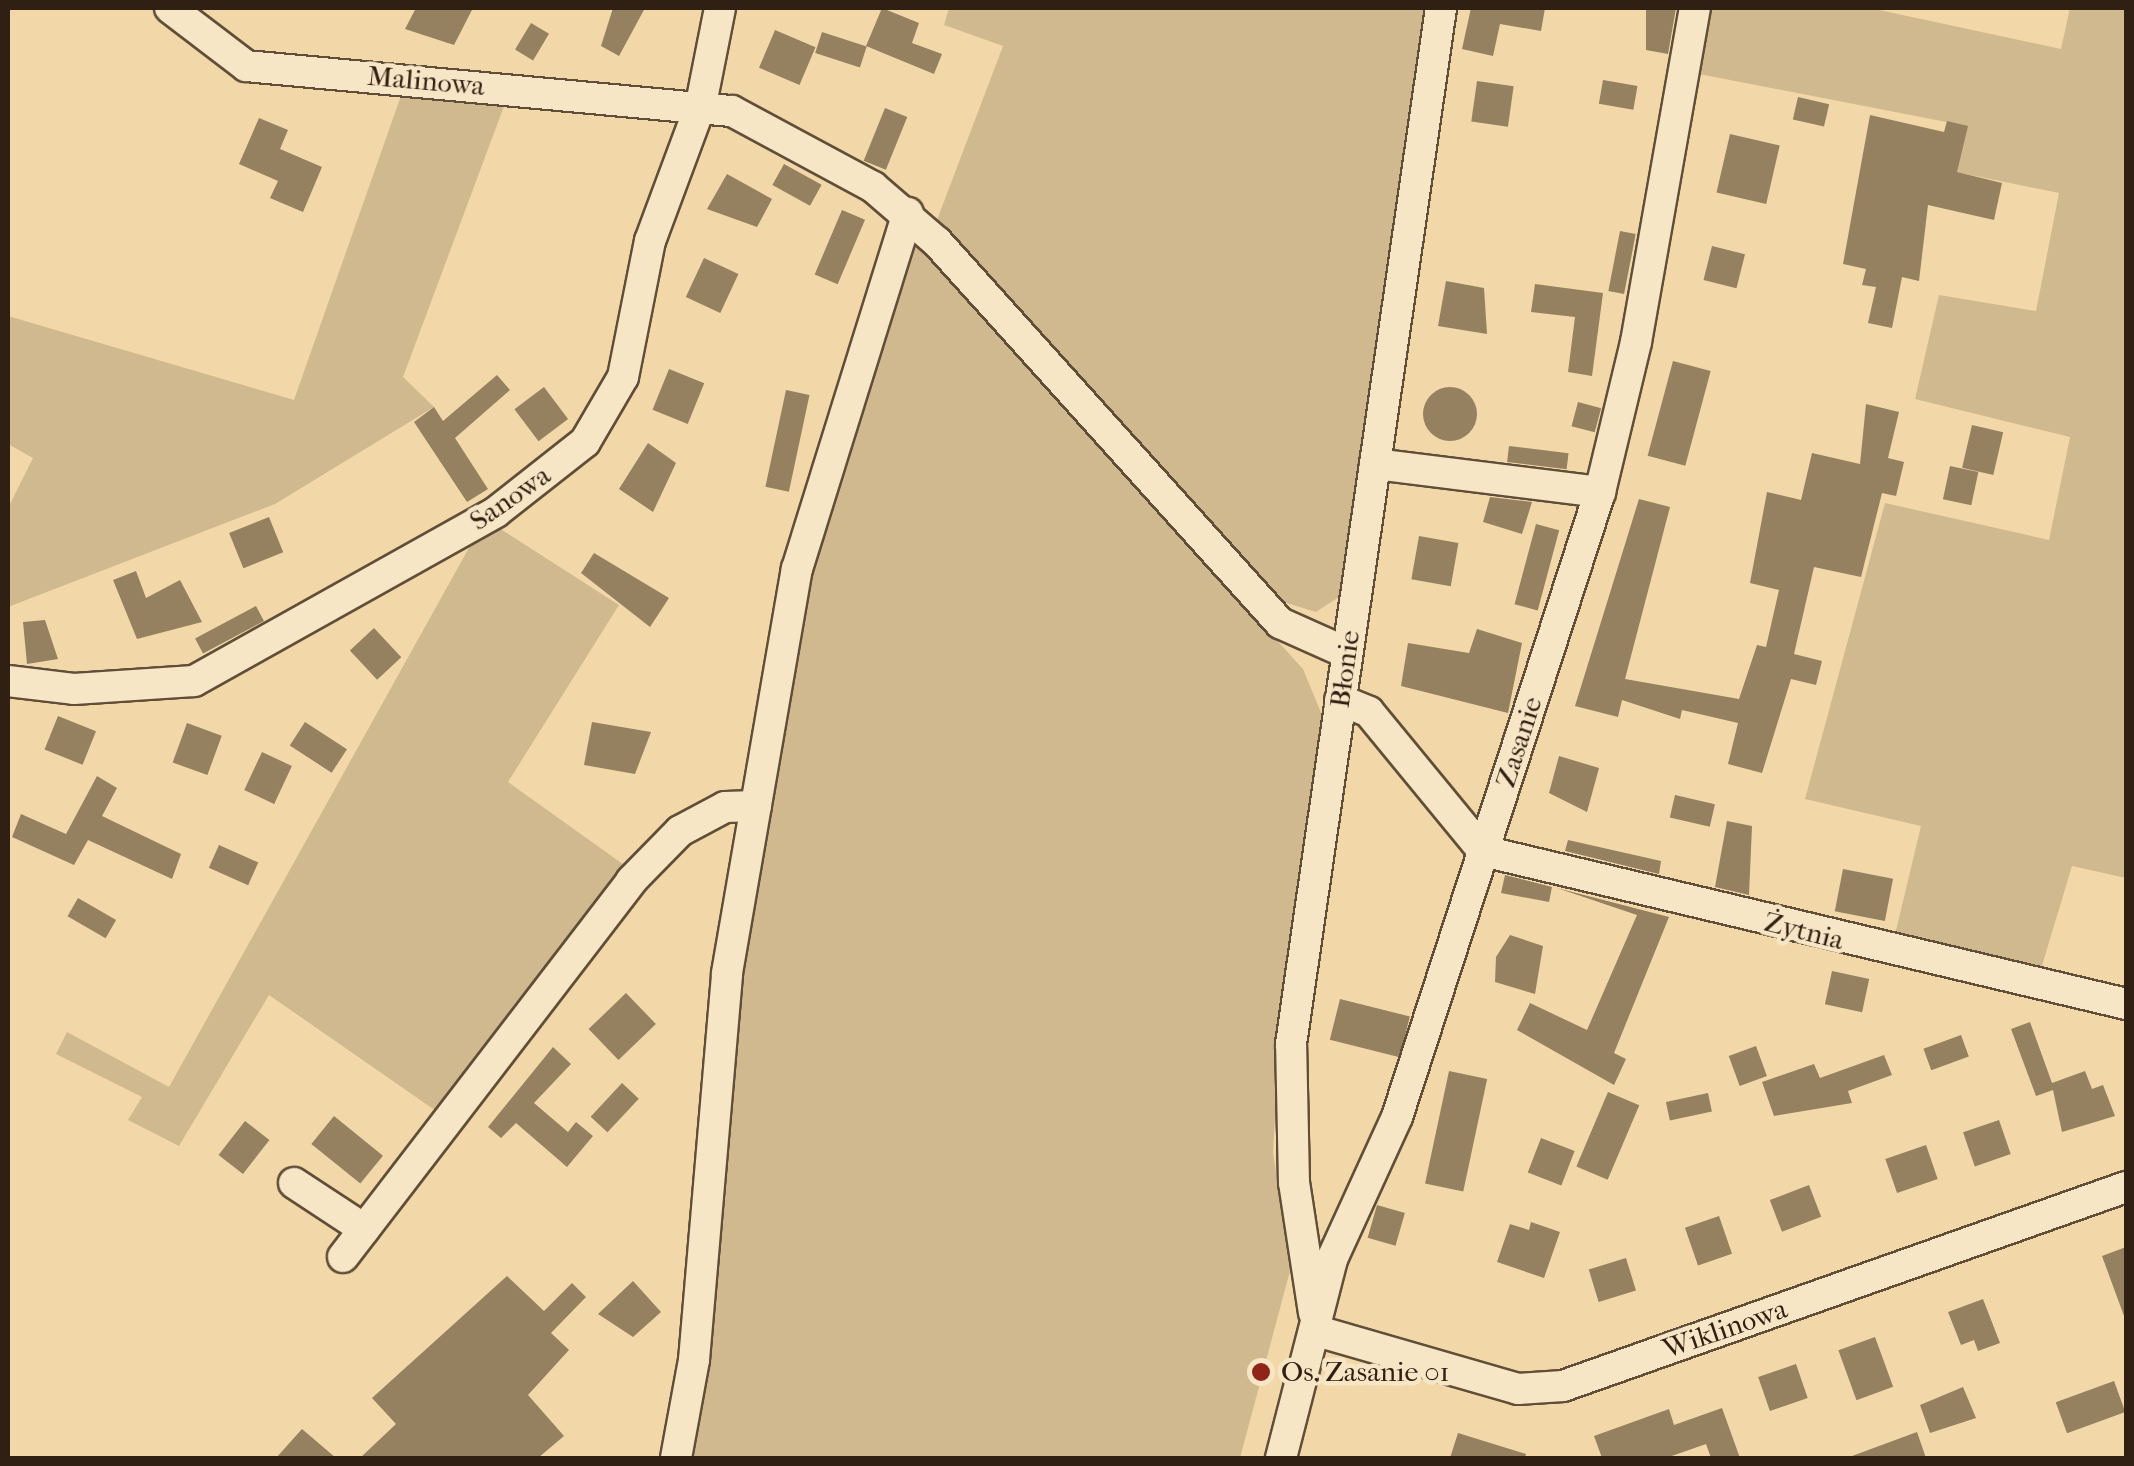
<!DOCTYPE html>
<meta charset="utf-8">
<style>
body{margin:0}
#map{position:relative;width:2134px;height:1466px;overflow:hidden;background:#f2d8a8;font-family:"IM FELL French Canon",serif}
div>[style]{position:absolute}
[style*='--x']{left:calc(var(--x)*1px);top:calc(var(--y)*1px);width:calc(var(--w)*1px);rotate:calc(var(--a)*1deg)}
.green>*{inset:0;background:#d1b98f}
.building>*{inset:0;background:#958060;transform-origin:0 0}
.round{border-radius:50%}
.roads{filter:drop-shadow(2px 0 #604e38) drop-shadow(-2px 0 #604e38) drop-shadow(0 2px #604e38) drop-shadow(0 -2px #604e38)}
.minor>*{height:30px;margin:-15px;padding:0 15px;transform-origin:15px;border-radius:15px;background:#f7e6c6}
.dots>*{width:28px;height:28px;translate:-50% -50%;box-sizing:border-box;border:5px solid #f7e6c6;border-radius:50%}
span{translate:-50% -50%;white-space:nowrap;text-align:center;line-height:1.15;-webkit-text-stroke:9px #f7e6c6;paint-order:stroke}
.street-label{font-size:28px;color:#302013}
.poi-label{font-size:28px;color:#302013}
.left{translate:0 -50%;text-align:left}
.frame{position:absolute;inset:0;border:10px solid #302013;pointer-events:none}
</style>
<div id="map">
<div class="green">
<div style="clip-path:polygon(949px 8px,1430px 8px,1342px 595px,1316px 612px,1280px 601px,937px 220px,1003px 46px,944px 25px)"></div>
<div style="clip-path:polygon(1704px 8px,1870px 8px,2061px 49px,2070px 8px,2126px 8px,2126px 878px,2072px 866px,2038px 979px,1893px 943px,1921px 826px,1805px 799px,1885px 503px,2049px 540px,2070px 437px,1915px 399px,1939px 295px,2036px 311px,2059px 193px,1956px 172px,1967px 126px,1694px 73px)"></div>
<div style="clip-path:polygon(403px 90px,506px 101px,403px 377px,434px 407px,275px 504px,8px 607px,8px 508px,33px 458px,8px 444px,8px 316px,294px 400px)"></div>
<div style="clip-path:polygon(911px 238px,1303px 669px,1322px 715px,1278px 1063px,1273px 1153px,1291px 1267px,1240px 1458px,686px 1458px,736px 970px,799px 607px)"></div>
<div style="clip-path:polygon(485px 519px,619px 605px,508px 782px,627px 867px,436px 1111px,269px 995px,179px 1146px,128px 1120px,142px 1097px,56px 1054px,67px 1032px,169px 1087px)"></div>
</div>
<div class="building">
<div style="clip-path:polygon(416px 8px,473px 8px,454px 45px,405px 29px)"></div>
<div style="clip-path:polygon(613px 8px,645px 8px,619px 56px,601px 46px)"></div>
<div style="clip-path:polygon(882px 8px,919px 23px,912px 43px,942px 54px,934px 74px,866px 46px)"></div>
<div style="clip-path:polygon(1471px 8px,1545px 8px,1541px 31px,1500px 24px,1493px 56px,1462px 49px)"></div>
<div style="clip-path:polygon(1646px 8px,1676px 8px,1668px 54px,1646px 50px)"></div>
<div style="left:531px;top:23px;width:21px;height:31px;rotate:31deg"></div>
<div style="left:775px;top:30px;width:44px;height:41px;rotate:23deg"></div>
<div style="left:822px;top:32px;width:47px;height:22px;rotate:18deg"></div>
<div style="left:1603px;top:80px;width:35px;height:24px;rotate:10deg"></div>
<div style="left:1477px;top:81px;width:37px;height:41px;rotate:8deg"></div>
<div style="left:1798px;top:97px;width:32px;height:23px;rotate:13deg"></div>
<div style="left:885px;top:108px;width:24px;height:57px;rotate:22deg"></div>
<div style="clip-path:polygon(1870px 115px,1944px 132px,1947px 121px,1968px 126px,1957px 172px,2002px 183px,1994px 220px,1928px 205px,1919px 281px,1902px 277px,1892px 328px,1868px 323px,1876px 287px,1862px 285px,1866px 269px,1843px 264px)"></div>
<div style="clip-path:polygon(259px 118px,288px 130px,280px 149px,322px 167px,303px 212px,270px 198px,278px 181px,239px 164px)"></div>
<div style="left:1730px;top:134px;width:51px;height:60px;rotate:13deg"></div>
<div style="left:784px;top:164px;width:43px;height:24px;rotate:29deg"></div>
<div style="clip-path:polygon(727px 174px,772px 199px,757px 227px,707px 209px)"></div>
<div style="left:842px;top:210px;width:25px;height:70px;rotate:23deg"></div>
<div style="left:1620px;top:231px;width:16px;height:61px;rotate:11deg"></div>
<div style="left:1712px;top:246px;width:34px;height:35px;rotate:14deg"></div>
<div style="left:704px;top:258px;width:38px;height:43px;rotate:25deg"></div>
<div style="clip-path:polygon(1446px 281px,1484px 288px,1487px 334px,1438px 326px)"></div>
<div style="clip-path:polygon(1535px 284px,1603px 293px,1592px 376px,1568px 372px,1575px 317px,1531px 312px)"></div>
<div style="left:1673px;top:361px;width:39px;height:98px;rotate:15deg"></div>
<div style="left:669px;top:369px;width:38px;height:44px;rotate:22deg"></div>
<div style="clip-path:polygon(497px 375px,510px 390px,455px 438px,488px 489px,467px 502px,414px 422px,434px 407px,443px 421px)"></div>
<div style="left:544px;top:387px;width:40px;height:37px;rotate:53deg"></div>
<div class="round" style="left:1423px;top:387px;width:54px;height:54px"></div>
<div style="left:786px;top:390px;width:24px;height:99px;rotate:12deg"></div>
<div style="left:1578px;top:402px;width:24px;height:25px;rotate:15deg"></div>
<div style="clip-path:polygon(1866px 404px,1899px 412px,1888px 458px,1904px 462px,1896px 496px,1882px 493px,1861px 577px,1814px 567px,1794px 654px,1822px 661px,1816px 685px,1791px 679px,1762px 773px,1728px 764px,1738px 723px,1682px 710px,1680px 719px,1622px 700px,1618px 717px,1575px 706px,1639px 499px,1670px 507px,1625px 679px,1739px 699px,1757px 645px,1766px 647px,1779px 590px,1750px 583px,1767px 492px,1801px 500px,1812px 453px,1860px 464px)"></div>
<div style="left:1972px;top:425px;width:32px;height:44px;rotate:13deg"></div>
<div style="clip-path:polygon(648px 443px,676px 463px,653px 512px,619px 489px)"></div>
<div style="left:1509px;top:446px;width:60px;height:16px;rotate:7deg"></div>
<div style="left:1950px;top:466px;width:29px;height:34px;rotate:12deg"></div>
<div style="clip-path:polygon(1490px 497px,1532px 502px,1522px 534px,1483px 522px)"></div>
<div style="left:269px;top:517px;width:38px;height:43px;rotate:68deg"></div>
<div style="left:1536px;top:524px;width:24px;height:83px;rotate:15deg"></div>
<div style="left:1419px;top:536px;width:40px;height:44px;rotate:10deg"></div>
<div style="clip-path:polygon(594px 553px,669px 598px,650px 627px,581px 573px)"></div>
<div style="clip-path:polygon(136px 571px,146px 598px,180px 580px,202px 622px,137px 639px,113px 580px)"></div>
<div style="left:256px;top:606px;width:17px;height:69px;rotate:62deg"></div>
<div style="clip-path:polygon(45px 620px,58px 659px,27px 664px,23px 622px)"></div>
<div style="left:374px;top:628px;width:40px;height:33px;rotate:47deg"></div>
<div style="clip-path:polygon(1477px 629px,1522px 643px,1508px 713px,1401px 686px,1408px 643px,1469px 653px)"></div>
<div style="left:58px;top:716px;width:41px;height:36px;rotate:22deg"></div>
<div style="left:305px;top:722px;width:50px;height:28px;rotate:33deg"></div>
<div style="clip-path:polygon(592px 722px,651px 732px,635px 774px,584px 765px)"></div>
<div style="left:187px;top:723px;width:37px;height:42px;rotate:20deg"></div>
<div style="left:262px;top:752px;width:33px;height:42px;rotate:25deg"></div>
<div style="clip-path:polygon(1559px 756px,1599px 768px,1587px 812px,1549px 793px)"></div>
<div style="clip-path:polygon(97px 776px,117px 788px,102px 816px,181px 854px,172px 879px,88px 840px,74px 865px,12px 837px,21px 814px,66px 834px)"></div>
<div style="left:1675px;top:795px;width:41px;height:23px;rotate:13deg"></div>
<div style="clip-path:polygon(1727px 821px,1752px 826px,1749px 895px,1715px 887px)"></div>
<div style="clip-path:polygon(1568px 840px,1661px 861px,1659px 874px,1565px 851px)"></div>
<div style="left:219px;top:845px;width:43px;height:25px;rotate:24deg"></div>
<div style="left:1843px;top:869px;width:51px;height:43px;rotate:11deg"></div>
<div style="clip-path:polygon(1505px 875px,1552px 887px,1549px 902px,1501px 893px)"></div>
<div style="clip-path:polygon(1557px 888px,1669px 917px,1614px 1053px,1626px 1059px,1614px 1085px,1517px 1030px,1530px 1003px,1587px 1030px,1637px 915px)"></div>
<div style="left:78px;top:898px;width:44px;height:21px;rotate:30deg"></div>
<div style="clip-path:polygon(1510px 935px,1543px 946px,1535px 994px,1495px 982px,1496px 957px)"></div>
<div style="left:1832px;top:971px;width:38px;height:34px;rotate:12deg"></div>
<div style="left:626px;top:993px;width:43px;height:52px;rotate:46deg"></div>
<div style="left:1340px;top:999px;width:72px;height:42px;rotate:14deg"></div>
<div style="clip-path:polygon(2030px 1022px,2052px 1083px,2085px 1071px,2092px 1089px,2103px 1085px,2115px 1116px,2062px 1132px,2053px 1090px,2036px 1096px,2011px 1029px)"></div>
<div style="left:1961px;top:1035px;width:23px;height:40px;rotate:70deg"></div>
<div style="left:1756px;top:1046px;width:32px;height:29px;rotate:70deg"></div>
<div style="clip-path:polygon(553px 1047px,571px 1064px,534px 1103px,568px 1132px,576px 1122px,593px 1136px,567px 1167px,516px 1123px,501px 1138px,488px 1127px)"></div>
<div style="clip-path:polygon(1884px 1055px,1892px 1075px,1848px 1091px,1852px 1103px,1774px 1116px,1762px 1082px,1814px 1064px,1820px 1078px)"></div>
<div style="left:1449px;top:1071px;width:39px;height:115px;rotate:12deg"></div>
<div style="left:622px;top:1083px;width:23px;height:46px;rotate:43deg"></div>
<div style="left:1608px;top:1092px;width:34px;height:81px;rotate:23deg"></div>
<div style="left:1708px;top:1093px;width:19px;height:43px;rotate:78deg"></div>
<div style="left:334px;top:1116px;width:63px;height:36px;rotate:39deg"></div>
<div style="left:1999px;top:1120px;width:36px;height:38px;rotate:71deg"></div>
<div style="left:245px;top:1121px;width:31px;height:43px;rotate:38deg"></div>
<div style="left:1541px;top:1138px;width:36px;height:37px;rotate:21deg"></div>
<div style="left:1926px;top:1145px;width:36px;height:43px;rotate:71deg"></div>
<div style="left:1809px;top:1185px;width:34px;height:42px;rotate:69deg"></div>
<div style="left:1377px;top:1205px;width:29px;height:34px;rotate:16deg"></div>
<div style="left:1719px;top:1216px;width:40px;height:36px;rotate:71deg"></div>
<div style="clip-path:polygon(1531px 1222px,1560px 1232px,1544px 1278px,1497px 1262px,1510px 1224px,1529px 1230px)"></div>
<div style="clip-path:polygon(2126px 1247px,2126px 1316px,2124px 1316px,2102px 1256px)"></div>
<div style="left:1626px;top:1258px;width:34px;height:39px;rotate:73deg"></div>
<div style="clip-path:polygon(507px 1276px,544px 1311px,572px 1283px,586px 1297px,551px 1333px,569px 1350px,528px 1395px,564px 1436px,538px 1458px,360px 1458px,396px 1424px,372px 1398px)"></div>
<div style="clip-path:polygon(633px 1281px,661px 1312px,633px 1337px,598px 1314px)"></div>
<div style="clip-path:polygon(1983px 1299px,2000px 1343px,1978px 1351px,1974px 1340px,1961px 1345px,1948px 1312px)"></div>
<div style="left:1875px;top:1337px;width:53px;height:39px;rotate:70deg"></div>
<div style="left:1796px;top:1364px;width:36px;height:40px;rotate:71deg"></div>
<div style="left:2114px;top:1381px;width:33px;height:62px;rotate:70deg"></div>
<div style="clip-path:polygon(1963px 1387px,1976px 1418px,1930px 1433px,1920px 1405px)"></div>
<div style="clip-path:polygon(1722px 1408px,1740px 1458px,1711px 1458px,1706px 1444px,1666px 1458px,1602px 1458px,1594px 1436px,1669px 1409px,1674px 1425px)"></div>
<div style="clip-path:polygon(302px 1429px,336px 1458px,276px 1458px)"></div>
<div style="clip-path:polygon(1917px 1432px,1926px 1458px,1852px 1458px,1852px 1456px)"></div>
<div style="clip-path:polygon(1458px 1433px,1526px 1454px,1525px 1458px,1450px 1458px)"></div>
</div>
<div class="roads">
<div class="minor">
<div style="--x:170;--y:8;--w:96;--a:37.3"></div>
<div style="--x:246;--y:66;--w:488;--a:5.3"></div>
<div style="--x:732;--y:111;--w:160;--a:28.3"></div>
<div style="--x:873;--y:187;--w:84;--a:40.7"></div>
<div style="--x:937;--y:242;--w:513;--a:48"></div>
<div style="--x:1280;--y:623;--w:73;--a:24.1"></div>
<div style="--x:1375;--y:464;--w:227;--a:7.1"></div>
<div style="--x:8;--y:681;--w:66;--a:6.9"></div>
<div style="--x:74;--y:689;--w:120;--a:-3.8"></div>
<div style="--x:194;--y:681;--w:346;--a:-29.2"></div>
<div style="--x:496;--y:512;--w:113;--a:-38.2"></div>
<div style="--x:585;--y:442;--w:75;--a:-59.7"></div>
<div style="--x:623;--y:377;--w:139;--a:-78.8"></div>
<div style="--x:650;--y:241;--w:146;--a:-69.6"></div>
<div style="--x:701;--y:104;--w:98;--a:-78.8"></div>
<div style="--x:1340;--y:700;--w:31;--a:22"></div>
<div style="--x:1369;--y:712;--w:180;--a:50.6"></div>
<div style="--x:1483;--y:851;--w:661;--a:13.38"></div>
<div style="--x:294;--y:1183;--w:84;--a:33.3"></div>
<div style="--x:343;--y:1257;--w:474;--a:-52.5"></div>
<div style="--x:631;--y:881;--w:70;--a:-45.6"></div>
<div style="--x:680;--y:831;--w:51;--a:-28.1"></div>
<div style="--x:725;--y:807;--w:31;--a:-2"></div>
<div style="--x:1314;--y:1313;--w:132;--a:-98.7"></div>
<div style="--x:1294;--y:1183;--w:139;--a:-91.2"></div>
<div style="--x:1291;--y:1044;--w:1047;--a:-81.76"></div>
<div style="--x:1317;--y:1331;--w:209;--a:16.1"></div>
<div style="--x:1518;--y:1389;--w:45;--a:-3.8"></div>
<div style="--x:1563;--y:1386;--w:597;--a:-19.47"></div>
<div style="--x:676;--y:1458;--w:100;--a:-79.6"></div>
<div style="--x:694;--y:1360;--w:388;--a:-85.1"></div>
<div style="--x:727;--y:973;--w:410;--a:-80.2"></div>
<div style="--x:797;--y:569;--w:373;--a:-72.7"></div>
<div style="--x:1281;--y:1458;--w:205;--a:-75.6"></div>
<div style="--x:1332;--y:1259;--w:156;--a:-65.4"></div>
<div style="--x:1397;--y:1117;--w:657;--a:-72.01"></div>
<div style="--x:1600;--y:492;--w:154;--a:-76.5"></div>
<div style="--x:1636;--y:342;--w:339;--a:-80"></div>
</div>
</div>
<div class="dots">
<div style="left:1261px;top:1372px;background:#8f2418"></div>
</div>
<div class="street-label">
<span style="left:426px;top:81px;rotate:5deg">Malinowa</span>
<span style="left:510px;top:498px;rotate:-35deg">Sanowa</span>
<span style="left:1345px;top:669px;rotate:-82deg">Błonie</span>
<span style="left:1519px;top:742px;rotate:-72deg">Zasanie</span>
<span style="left:1804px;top:931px;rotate:14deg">Żytnia</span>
<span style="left:1725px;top:1329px;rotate:-19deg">Wiklinowa</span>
</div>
<div class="poi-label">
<span class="left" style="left:1281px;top:1372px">Os. Zasanie 01</span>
</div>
<div class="frame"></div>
</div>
